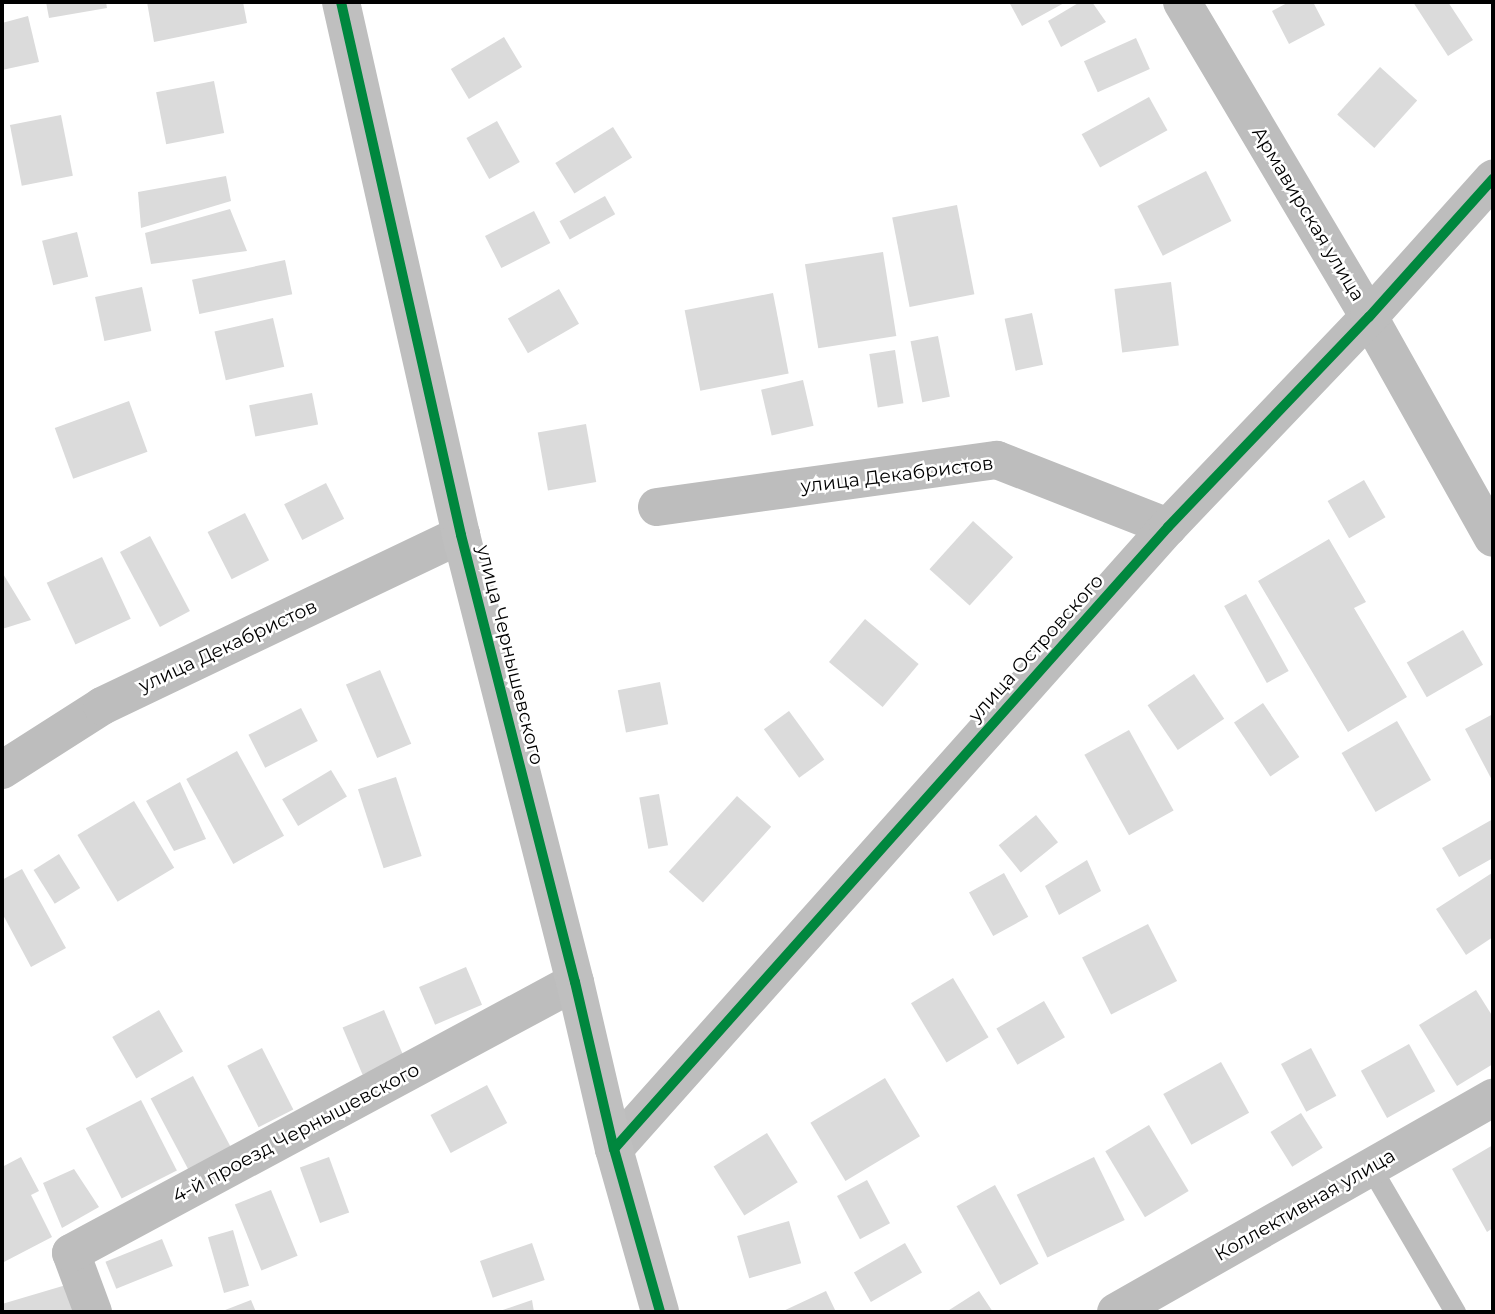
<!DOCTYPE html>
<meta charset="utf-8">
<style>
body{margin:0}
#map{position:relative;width:1495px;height:1314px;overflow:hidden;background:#fff;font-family:Montserrat,sans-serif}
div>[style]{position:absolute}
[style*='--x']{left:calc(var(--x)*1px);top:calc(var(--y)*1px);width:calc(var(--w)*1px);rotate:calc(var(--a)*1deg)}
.building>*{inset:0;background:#dbdbdb;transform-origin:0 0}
.lane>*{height:21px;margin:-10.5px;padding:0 10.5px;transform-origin:10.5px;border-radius:10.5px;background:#bdbdbd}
.street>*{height:38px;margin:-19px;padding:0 19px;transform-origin:19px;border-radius:19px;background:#bdbdbd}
.secondary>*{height:38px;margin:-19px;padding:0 19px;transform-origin:19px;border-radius:19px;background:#bfbfbf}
.cycleway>*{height:10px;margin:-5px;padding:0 5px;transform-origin:5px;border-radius:5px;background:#00873e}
span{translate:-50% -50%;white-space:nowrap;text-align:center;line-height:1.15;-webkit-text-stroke:5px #fff;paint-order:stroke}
.street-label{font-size:19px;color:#000}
.frame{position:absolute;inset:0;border:4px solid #000;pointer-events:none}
</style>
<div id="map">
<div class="building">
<div style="clip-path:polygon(46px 2px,106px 2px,107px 8px,49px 18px)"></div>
<div style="clip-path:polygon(147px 2px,243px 2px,247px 23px,154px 42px)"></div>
<div style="clip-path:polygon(1009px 2px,1066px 2px,1022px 26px)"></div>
<div style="clip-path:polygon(1080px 2px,1092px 2px,1106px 22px,1061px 47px,1048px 21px)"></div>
<div style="clip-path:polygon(1289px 2px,1313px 2px,1325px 25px,1289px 44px,1272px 11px)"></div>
<div style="clip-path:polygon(1413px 2px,1448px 2px,1473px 40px,1448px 56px)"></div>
<div style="clip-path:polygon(28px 16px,39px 62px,2px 70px,2px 23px)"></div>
<div style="left:504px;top:37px;width:35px;height:62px;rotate:59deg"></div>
<div style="left:1136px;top:38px;width:34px;height:57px;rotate:66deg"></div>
<div style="left:1380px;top:67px;width:50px;height:64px;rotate:42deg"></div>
<div style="left:214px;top:81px;width:53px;height:59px;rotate:79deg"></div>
<div style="left:1149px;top:97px;width:38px;height:77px;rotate:61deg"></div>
<div style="left:61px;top:115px;width:62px;height:52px;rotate:79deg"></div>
<div style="left:497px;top:121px;width:47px;height:35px;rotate:61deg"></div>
<div style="left:613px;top:127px;width:36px;height:68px;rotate:58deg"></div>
<div style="left:1206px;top:171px;width:56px;height:77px;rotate:63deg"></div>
<div style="clip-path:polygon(226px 176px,231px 201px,141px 228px,138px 192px)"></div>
<div style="left:605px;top:196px;width:21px;height:52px;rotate:61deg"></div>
<div style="left:957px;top:205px;width:91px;height:66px;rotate:79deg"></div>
<div style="clip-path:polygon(230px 209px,247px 251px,151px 264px,145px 233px)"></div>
<div style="left:534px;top:211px;width:36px;height:55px;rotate:63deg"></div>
<div style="left:77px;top:232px;width:46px;height:36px;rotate:76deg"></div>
<div style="left:883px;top:252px;width:85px;height:79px;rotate:81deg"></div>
<div style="left:285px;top:260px;width:35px;height:95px;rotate:78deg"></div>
<div style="left:1171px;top:282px;width:64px;height:57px;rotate:83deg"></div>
<div style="left:142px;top:287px;width:45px;height:48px;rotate:78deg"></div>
<div style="left:559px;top:289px;width:40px;height:59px;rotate:60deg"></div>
<div style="left:773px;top:293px;width:82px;height:90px;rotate:79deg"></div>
<div style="left:1032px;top:313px;width:53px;height:28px;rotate:78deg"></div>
<div style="left:273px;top:318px;width:50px;height:60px;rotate:77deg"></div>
<div style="left:938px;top:336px;width:62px;height:28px;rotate:79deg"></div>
<div style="left:895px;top:350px;width:54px;height:26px;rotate:81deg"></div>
<div style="left:803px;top:380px;width:47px;height:43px;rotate:77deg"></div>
<div style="left:312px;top:393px;width:32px;height:64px;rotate:79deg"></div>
<div style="left:129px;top:401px;width:54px;height:79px;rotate:70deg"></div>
<div style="left:586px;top:424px;width:59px;height:49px;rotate:80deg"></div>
<div style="left:1364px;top:480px;width:43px;height:42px;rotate:60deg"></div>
<div style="left:326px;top:483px;width:40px;height:47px;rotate:63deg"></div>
<div style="left:245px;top:513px;width:53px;height:42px;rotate:63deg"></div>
<div style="left:973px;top:521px;width:54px;height:65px;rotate:42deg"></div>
<div style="left:150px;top:536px;width:85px;height:34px;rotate:62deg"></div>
<div style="clip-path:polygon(1329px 539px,1366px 602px,1354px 608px,1407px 697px,1348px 732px,1258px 581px)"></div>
<div style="left:102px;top:557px;width:68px;height:61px;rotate:65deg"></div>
<div style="clip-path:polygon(2px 572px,31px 620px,2px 629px)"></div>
<div style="left:1246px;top:594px;width:88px;height:25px;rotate:61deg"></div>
<div style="left:865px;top:619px;width:70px;height:56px;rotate:40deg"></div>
<div style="left:1463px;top:630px;width:40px;height:65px;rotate:60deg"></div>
<div style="left:380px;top:670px;width:80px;height:37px;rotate:67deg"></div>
<div style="left:1194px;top:674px;width:54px;height:56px;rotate:56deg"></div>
<div style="left:660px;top:682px;width:43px;height:43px;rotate:79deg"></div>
<div style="left:1263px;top:703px;width:65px;height:35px;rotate:56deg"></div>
<div style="left:301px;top:708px;width:37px;height:59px;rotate:63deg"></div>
<div style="left:789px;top:711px;width:60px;height:31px;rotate:54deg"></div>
<div style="clip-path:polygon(1493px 714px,1493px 782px,1465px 729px)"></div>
<div style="left:1397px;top:721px;width:68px;height:64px;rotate:60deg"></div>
<div style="left:1129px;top:730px;width:92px;height:51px;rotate:61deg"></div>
<div style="left:237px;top:751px;width:97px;height:58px;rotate:61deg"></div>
<div style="left:331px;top:770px;width:31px;height:57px;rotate:59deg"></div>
<div style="left:396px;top:777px;width:83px;height:40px;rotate:72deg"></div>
<div style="clip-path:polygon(180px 782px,206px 839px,174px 851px,146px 801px)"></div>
<div style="left:659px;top:794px;width:52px;height:20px;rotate:80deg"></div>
<div style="left:737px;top:796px;width:46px;height:102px;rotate:42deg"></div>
<div style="left:134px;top:801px;width:78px;height:66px;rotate:59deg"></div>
<div style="left:1036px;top:815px;width:35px;height:48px;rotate:51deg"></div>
<div style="clip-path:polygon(1493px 819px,1493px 858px,1459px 877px,1442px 848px)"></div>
<div style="left:59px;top:854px;width:40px;height:30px;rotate:58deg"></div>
<div style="clip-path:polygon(1087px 860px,1101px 891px,1059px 915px,1045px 886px)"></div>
<div style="clip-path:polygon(22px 869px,66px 948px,31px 967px,2px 913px,2px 880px)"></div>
<div style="left:1004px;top:873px;width:50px;height:40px;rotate:61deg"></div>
<div style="clip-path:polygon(1492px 873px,1493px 937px,1466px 955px,1436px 909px)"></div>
<div style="left:1148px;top:924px;width:64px;height:74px;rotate:63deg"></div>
<div style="left:466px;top:967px;width:41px;height:51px;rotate:67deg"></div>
<div style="left:953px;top:978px;width:69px;height:49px;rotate:59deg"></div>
<div style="clip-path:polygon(1476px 990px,1493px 1017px,1493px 1064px,1457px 1086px,1419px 1025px)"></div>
<div style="left:1044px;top:1001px;width:42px;height:55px;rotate:60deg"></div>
<div style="left:159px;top:1010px;width:48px;height:54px;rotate:60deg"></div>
<div style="left:384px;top:1010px;width:51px;height:45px;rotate:67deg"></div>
<div style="left:1409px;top:1044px;width:54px;height:55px;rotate:61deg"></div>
<div style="left:262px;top:1048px;width:69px;height:39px;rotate:63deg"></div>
<div style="left:1311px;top:1048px;width:54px;height:34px;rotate:62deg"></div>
<div style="left:1221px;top:1062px;width:58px;height:66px;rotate:61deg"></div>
<div style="left:193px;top:1076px;width:82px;height:48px;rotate:62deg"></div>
<div style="left:885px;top:1078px;width:68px;height:87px;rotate:59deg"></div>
<div style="left:487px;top:1085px;width:43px;height:64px;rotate:62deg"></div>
<div style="left:141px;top:1100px;width:79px;height:62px;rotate:63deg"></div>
<div style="left:1301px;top:1113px;width:41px;height:36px;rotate:58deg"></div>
<div style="left:1149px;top:1125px;width:77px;height:51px;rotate:59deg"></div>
<div style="left:767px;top:1133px;width:58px;height:63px;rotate:58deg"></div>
<div style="clip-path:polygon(1493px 1145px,1493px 1228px,1487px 1232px,1452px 1169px)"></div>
<div style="clip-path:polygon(21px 1157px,39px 1191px,31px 1195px,52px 1237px,2px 1263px,2px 1167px)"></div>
<div style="left:329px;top:1157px;width:59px;height:31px;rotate:70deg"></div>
<div style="left:1094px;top:1157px;width:70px;height:86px;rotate:64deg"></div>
<div style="clip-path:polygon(74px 1169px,99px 1207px,62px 1228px,43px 1183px)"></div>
<div style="left:867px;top:1180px;width:49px;height:34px;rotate:62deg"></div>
<div style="left:995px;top:1185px;width:90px;height:44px;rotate:61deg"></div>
<div style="left:271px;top:1190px;width:71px;height:39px;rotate:68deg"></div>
<div style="left:789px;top:1221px;width:44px;height:54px;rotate:74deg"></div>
<div style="left:233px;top:1230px;width:58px;height:26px;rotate:74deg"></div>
<div style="left:162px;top:1239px;width:29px;height:61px;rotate:68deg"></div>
<div style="left:532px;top:1243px;width:39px;height:55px;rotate:71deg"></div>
<div style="left:905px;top:1243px;width:34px;height:59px;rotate:60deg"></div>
<div style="clip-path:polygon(66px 1285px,74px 1312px,2px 1312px,2px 1304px)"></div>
<div style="clip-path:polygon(826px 1291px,836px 1312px,781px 1312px)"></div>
<div style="clip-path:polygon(979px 1291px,993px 1312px,946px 1312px)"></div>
<div style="clip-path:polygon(251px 1300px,256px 1312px,220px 1312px)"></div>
<div style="clip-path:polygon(532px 1300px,534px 1312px,497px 1312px)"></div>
</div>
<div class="lane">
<div style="--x:1371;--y:1168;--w:167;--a:59.7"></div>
</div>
<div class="street">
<div style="--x:1182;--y:2;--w:366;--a:59.3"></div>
<div style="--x:1369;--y:317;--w:253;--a:60.7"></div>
<div style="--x:657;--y:507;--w:343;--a:-7.9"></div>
<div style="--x:997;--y:460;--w:184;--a:21.4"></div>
<div style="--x:2;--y:770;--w:119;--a:-32.6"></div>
<div style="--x:102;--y:706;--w:398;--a:-25.5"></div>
<div style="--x:614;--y:1149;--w:833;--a:-48.31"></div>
<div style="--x:1168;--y:527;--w:291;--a:-46.3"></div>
<div style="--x:1369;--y:317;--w:186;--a:-48.1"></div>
<div style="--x:93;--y:1312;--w:63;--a:-110.4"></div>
<div style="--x:71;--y:1253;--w:572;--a:-28.27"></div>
<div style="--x:1116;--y:1312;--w:434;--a:-29.6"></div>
</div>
<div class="secondary">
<div style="--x:341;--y:2;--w:546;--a:77.31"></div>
<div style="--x:461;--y:535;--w:461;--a:75.7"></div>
<div style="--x:575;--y:982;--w:171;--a:76.9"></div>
<div style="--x:614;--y:1149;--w:169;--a:74.2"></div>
</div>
<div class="cycleway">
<div style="--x:341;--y:2;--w:546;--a:77.31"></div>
<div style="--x:461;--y:535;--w:461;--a:75.7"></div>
<div style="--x:575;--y:982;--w:171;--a:76.9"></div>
<div style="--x:614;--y:1149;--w:169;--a:74.2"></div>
<div style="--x:614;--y:1149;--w:833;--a:-48.31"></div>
<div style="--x:1168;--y:527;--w:291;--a:-46.3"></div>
<div style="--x:1369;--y:317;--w:186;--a:-48.1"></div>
</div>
<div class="street-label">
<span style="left:1308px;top:214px;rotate:59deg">Армавирская улица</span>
<span style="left:897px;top:475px;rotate:-7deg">улица Декабристов</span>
<span style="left:228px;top:646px;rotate:-25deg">улица Декабристов</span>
<span style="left:1036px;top:648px;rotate:-48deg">улица Островского</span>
<span style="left:510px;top:655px;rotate:76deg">улица Чернышевского</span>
<span style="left:296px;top:1133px;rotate:-28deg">4-й проезд Чернышевского</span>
<span style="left:1305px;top:1205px;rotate:-30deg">Коллективная улица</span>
</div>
<div class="frame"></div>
</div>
